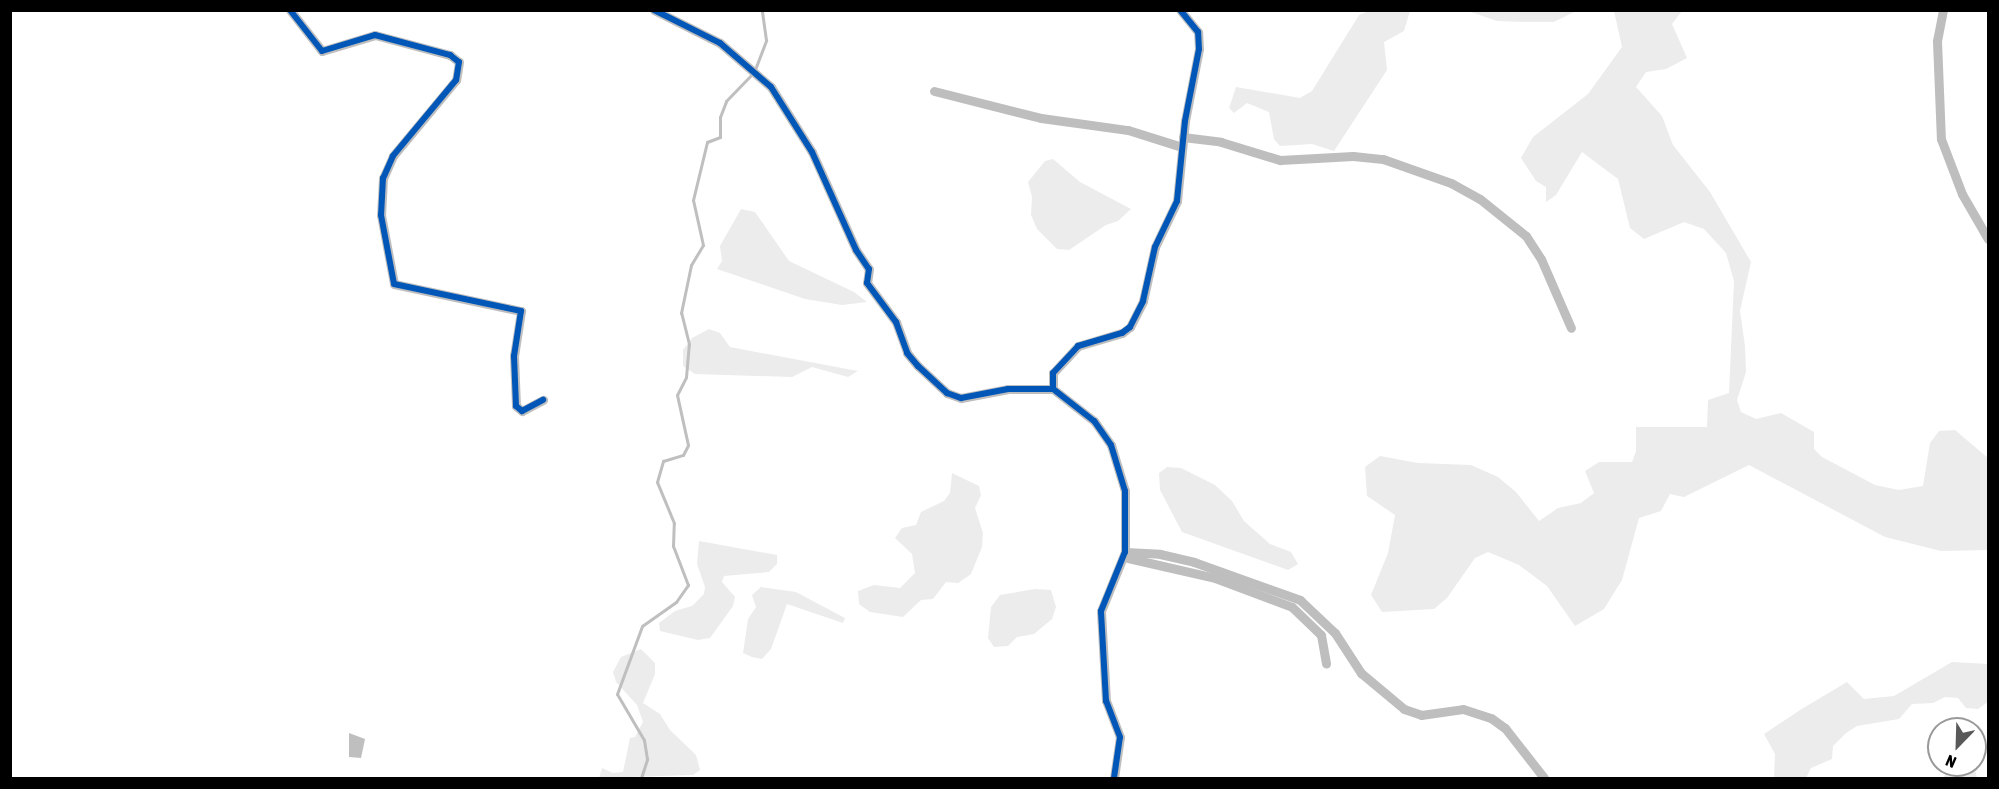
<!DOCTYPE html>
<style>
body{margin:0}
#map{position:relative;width:1999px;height:789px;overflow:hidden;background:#fff;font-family:"Asap Condensed",sans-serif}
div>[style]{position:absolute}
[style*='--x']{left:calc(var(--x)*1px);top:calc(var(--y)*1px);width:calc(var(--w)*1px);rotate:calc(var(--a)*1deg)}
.green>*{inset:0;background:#ececec}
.water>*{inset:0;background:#bfbfbf}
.stream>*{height:3px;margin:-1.5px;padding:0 1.5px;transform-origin:1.5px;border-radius:1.5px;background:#bfbfbf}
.street>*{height:9px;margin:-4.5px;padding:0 4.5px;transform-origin:4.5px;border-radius:4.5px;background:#bebebe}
.cycleway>*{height:6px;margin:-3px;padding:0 3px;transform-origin:3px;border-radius:3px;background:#0057b8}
span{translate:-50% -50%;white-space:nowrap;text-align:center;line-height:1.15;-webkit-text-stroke:4.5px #fff;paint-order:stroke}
.frame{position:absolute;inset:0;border:12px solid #000;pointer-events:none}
.north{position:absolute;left:1927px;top:717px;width:60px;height:60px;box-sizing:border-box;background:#fff;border:2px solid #999;border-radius:50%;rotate:203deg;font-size:16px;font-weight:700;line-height:24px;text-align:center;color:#000}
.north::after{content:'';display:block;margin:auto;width:21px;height:27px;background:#595959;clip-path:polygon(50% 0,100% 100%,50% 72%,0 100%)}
</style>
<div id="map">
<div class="green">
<div style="clip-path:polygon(1369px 11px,1410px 11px,1404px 31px,1384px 42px,1387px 70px,1334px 151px,1312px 144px,1280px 146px,1274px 139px,1269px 112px,1247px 103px,1234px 113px,1229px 108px,1236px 87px,1300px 98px,1312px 91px,1359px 15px)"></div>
<div style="clip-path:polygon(1468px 11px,1468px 10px,1576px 11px,1554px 22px,1524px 22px,1497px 21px)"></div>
<div style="clip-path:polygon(1614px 11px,1682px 11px,1672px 24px,1687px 58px,1666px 69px,1646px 72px,1636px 87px,1662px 116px,1673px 145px,1710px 192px,1751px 262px,1740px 311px,1745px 346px,1746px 372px,1737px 400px,1741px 412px,1756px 419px,1781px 413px,1814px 432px,1814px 449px,1822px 457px,1875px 485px,1899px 490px,1923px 486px,1930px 443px,1939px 431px,1955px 430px,1988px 458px,1988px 550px,1941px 551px,1885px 537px,1749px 465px,1684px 497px,1670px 494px,1661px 511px,1639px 518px,1622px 580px,1604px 609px,1575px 626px,1547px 586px,1519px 565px,1488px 552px,1475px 558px,1447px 598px,1434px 609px,1382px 612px,1371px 595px,1388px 553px,1395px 515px,1367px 496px,1365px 467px,1380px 456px,1418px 463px,1471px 465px,1498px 477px,1516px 492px,1539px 521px,1558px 508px,1581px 503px,1594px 493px,1585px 471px,1599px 462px,1632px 462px,1636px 451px,1636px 427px,1707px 427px,1708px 400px,1729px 393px,1734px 281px,1726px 253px,1704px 229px,1684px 222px,1644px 239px,1630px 228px,1618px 179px,1582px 152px,1556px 195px,1546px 202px,1546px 187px,1536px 181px,1521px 158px,1533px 137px,1588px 94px,1622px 47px)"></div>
<div style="clip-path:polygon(1053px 159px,1080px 182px,1131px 209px,1118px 221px,1106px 225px,1069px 250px,1057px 249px,1037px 229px,1031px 215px,1032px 197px,1028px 182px,1045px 161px)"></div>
<div style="clip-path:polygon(741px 209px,755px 212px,789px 261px,854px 292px,867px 302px,842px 305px,805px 299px,717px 269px,722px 261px,720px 246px)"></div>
<div style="clip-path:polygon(709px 329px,720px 333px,730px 347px,858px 371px,848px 377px,812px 367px,792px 377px,695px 374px,683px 366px,683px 350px,692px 338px)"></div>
<div style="clip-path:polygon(1167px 467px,1181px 468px,1215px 485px,1232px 501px,1244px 521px,1270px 544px,1291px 552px,1298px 564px,1288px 570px,1182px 532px,1160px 490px,1159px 473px)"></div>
<div style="clip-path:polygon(952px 473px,979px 486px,981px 495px,975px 508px,983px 533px,982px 547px,971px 574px,958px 583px,946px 582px,933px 599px,921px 600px,903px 617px,870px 612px,859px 604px,858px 591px,874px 585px,900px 588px,915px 573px,912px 554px,895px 538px,902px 528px,916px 525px,921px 512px,944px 501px,950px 493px)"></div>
<div style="clip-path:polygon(699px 541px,777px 555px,777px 564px,769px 572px,724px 576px,722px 582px,735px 597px,733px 606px,710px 638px,698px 640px,660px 631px,659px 623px,675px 611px,692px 606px,704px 594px,705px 587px,697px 564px)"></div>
<div style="clip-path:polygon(761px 587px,796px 592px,845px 618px,843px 623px,787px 604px,771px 649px,762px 659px,752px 657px,743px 653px,748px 619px,756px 607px,752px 595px)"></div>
<div style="clip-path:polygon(1035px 589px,1051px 590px,1056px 607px,1052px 619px,1034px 634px,1017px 637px,1008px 646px,994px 647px,988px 638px,991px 607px,1000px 595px)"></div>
<div style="clip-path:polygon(641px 649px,655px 663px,655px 674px,643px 703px,660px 714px,670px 730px,696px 755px,700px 770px,693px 775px,599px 778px,602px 768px,613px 773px,623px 772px,630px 738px,635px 737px,643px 722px,637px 705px,616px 682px,613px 672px,621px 657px)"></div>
<div style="clip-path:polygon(1952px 662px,1988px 664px,1988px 702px,1978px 709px,1966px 708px,1958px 698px,1945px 697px,1933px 703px,1912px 704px,1899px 719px,1857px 726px,1846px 733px,1833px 746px,1832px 759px,1811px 768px,1806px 778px,1774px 778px,1775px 754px,1764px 734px,1800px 710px,1847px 682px,1864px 699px,1894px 696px)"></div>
<div style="clip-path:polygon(1952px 765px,1974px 765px,1977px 778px,1943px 778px)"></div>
</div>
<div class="water">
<div style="clip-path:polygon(349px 733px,365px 739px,361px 758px,349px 757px)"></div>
</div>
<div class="stream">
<div style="--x:641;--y:778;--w:20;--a:-72"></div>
<div style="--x:647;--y:759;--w:19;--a:-99"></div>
<div style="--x:644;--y:740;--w:53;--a:-120.4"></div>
<div style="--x:617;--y:694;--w:72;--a:-69.8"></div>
<div style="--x:642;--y:626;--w:42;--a:-35.2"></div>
<div style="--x:676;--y:602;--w:21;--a:-55"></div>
<div style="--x:688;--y:585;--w:42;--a:-111"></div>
<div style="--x:673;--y:546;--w:23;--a:-88"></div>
<div style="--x:674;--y:523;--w:44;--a:-112.5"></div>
<div style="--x:657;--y:482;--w:22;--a:-74"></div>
<div style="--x:663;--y:461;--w:21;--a:-17"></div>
<div style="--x:683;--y:455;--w:11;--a:-63"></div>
<div style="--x:688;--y:445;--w:51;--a:-102.4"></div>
<div style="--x:677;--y:395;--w:20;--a:-63"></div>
<div style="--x:686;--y:377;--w:33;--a:-85"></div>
<div style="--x:689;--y:344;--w:32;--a:-104"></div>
<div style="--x:681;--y:313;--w:49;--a:-78.2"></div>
<div style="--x:691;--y:265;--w:23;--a:-59"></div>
<div style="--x:703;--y:245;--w:46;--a:-102.5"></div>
<div style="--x:693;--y:200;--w:60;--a:-76.4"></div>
<div style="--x:707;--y:142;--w:14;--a:-21"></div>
<div style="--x:720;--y:137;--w:20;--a:-90"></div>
<div style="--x:720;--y:117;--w:17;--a:-69"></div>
<div style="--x:726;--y:101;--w:40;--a:-46"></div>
<div style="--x:754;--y:72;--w:34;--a:-69"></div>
<div style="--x:766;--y:40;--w:30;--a:-98"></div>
</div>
<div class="street">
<div style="--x:290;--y:10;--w:52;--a:52"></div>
<div style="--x:322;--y:51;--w:55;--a:-16.8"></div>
<div style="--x:375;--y:35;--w:78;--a:14.9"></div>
<div style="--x:450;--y:55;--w:11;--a:38"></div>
<div style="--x:459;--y:62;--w:18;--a:99"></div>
<div style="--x:456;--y:80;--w:99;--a:129.7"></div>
<div style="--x:393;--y:156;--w:24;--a:114"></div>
<div style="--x:383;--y:178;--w:37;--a:93"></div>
<div style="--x:381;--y:215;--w:70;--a:79.3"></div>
<div style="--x:394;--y:284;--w:130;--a:12"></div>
<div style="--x:521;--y:311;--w:46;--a:98.8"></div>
<div style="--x:514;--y:356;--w:50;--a:87.7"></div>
<div style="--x:516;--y:406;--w:8;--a:40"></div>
<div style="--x:522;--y:411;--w:24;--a:-28"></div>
<div style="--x:654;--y:10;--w:74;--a:26.6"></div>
<div style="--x:720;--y:43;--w:67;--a:40.8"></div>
<div style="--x:771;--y:87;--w:77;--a:57.8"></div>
<div style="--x:812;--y:152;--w:107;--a:65.8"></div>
<div style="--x:856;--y:250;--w:23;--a:56"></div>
<div style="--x:869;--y:269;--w:14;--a:98"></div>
<div style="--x:867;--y:283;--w:49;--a:53.4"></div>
<div style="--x:896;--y:322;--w:33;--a:70"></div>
<div style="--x:907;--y:353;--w:17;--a:50"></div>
<div style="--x:918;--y:366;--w:40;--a:43"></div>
<div style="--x:947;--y:393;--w:15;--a:20"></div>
<div style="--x:961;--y:398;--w:48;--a:-10.8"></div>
<div style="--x:1008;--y:389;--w:45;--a:0"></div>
<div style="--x:1943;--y:10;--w:32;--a:101"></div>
<div style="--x:1937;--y:41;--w:98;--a:87.7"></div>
<div style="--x:1941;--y:139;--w:59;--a:69.1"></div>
<div style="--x:1962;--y:194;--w:52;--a:60"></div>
<div style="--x:934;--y:91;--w:110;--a:14.2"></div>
<div style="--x:1041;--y:118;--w:88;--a:7.9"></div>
<div style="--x:1128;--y:130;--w:57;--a:17.5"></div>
<div style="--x:1183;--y:137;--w:38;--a:7"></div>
<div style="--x:1221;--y:142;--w:62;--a:17"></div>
<div style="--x:1280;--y:160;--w:73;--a:-3.1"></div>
<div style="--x:1353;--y:156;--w:30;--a:6"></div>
<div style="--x:1383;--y:159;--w:72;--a:19.4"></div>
<div style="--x:1451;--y:183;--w:33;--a:29"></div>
<div style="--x:1480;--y:199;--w:59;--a:38.8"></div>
<div style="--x:1526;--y:236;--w:27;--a:57"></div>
<div style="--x:1541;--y:259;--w:75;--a:66.5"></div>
<div style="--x:1125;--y:552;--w:35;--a:3"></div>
<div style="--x:1160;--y:554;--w:35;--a:13"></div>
<div style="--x:1194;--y:562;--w:113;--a:19.7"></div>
<div style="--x:1300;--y:600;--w:48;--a:43.3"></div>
<div style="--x:1335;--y:633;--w:48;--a:57"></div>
<div style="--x:1361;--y:673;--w:56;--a:39.9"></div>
<div style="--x:1404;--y:709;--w:18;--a:19"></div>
<div style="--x:1421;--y:715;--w:42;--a:-8.1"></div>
<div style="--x:1463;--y:709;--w:29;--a:18"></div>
<div style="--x:1491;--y:718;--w:17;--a:36"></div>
<div style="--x:1505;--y:728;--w:63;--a:52"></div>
<div style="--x:1128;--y:558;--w:89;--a:12.9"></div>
<div style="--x:1215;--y:578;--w:82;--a:20.6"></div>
<div style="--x:1292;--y:607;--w:40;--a:44"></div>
<div style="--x:1321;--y:635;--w:29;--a:80"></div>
<div style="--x:1114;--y:778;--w:41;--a:-81.7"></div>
<div style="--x:1120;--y:737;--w:39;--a:-111"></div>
<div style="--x:1106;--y:701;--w:90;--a:-93.2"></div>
<div style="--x:1101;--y:611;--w:64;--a:-67.9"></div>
<div style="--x:1125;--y:552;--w:61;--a:-90"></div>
<div style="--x:1125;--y:491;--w:48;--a:-106.9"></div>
<div style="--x:1111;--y:445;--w:29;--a:-125"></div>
<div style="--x:1094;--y:421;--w:52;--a:-142"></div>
<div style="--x:1053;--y:389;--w:16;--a:-90"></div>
<div style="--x:1053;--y:373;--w:37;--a:-47"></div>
<div style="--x:1078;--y:346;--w:46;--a:-16.5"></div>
<div style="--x:1122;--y:333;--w:10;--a:-37"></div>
<div style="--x:1130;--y:327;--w:29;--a:-63"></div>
<div style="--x:1143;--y:301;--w:55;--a:-77.5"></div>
<div style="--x:1155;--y:247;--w:51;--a:-64.4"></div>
<div style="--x:1177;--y:201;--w:80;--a:-84.3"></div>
<div style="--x:1185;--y:121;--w:73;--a:-79"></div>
<div style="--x:1199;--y:49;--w:17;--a:-93"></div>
<div style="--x:1198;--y:32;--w:28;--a:-129"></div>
</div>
<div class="cycleway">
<div style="--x:290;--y:10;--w:52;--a:52"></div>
<div style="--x:322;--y:51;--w:55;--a:-16.8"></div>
<div style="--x:375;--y:35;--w:78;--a:14.9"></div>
<div style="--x:450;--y:55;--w:11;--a:38"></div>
<div style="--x:459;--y:62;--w:18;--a:99"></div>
<div style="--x:456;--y:80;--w:99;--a:129.7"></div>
<div style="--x:393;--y:156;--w:24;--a:114"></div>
<div style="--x:383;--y:178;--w:37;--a:93"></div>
<div style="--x:381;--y:215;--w:70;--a:79.3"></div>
<div style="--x:394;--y:284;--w:130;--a:12"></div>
<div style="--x:521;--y:311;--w:46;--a:98.8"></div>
<div style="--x:514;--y:356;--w:50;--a:87.7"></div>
<div style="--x:516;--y:406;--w:8;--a:40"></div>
<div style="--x:522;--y:411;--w:24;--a:-28"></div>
<div style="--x:654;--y:10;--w:74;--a:26.6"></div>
<div style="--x:720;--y:43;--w:67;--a:40.8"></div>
<div style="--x:771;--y:87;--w:77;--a:57.8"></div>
<div style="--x:812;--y:152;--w:107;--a:65.8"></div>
<div style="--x:856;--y:250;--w:23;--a:56"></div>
<div style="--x:869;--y:269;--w:14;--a:98"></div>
<div style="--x:867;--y:283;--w:49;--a:53.4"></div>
<div style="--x:896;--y:322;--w:33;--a:70"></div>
<div style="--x:907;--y:353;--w:17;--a:50"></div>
<div style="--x:918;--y:366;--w:40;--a:43"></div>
<div style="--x:947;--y:393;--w:15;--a:20"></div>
<div style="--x:961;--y:398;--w:48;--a:-10.8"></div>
<div style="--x:1008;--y:389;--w:45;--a:0"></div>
<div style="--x:1114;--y:778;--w:41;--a:-81.7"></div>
<div style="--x:1120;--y:737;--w:39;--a:-111"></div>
<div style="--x:1106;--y:701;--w:90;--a:-93.2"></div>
<div style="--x:1101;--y:611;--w:64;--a:-67.9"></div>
<div style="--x:1125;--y:552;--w:61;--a:-90"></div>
<div style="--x:1125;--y:491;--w:48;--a:-106.9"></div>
<div style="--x:1111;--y:445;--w:29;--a:-125"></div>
<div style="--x:1094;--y:421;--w:52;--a:-142"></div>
<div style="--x:1053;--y:389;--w:16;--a:-90"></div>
<div style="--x:1053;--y:373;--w:37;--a:-47"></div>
<div style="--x:1078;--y:346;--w:46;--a:-16.5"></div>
<div style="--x:1122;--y:333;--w:10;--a:-37"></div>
<div style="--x:1130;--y:327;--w:29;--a:-63"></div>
<div style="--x:1143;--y:301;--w:55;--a:-77.5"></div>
<div style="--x:1155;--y:247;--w:51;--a:-64.4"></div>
<div style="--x:1177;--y:201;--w:80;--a:-84.3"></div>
<div style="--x:1185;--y:121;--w:73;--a:-79"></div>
<div style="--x:1199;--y:49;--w:17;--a:-93"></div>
<div style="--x:1198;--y:32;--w:28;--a:-129"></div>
</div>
<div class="frame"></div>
<div class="north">N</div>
</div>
